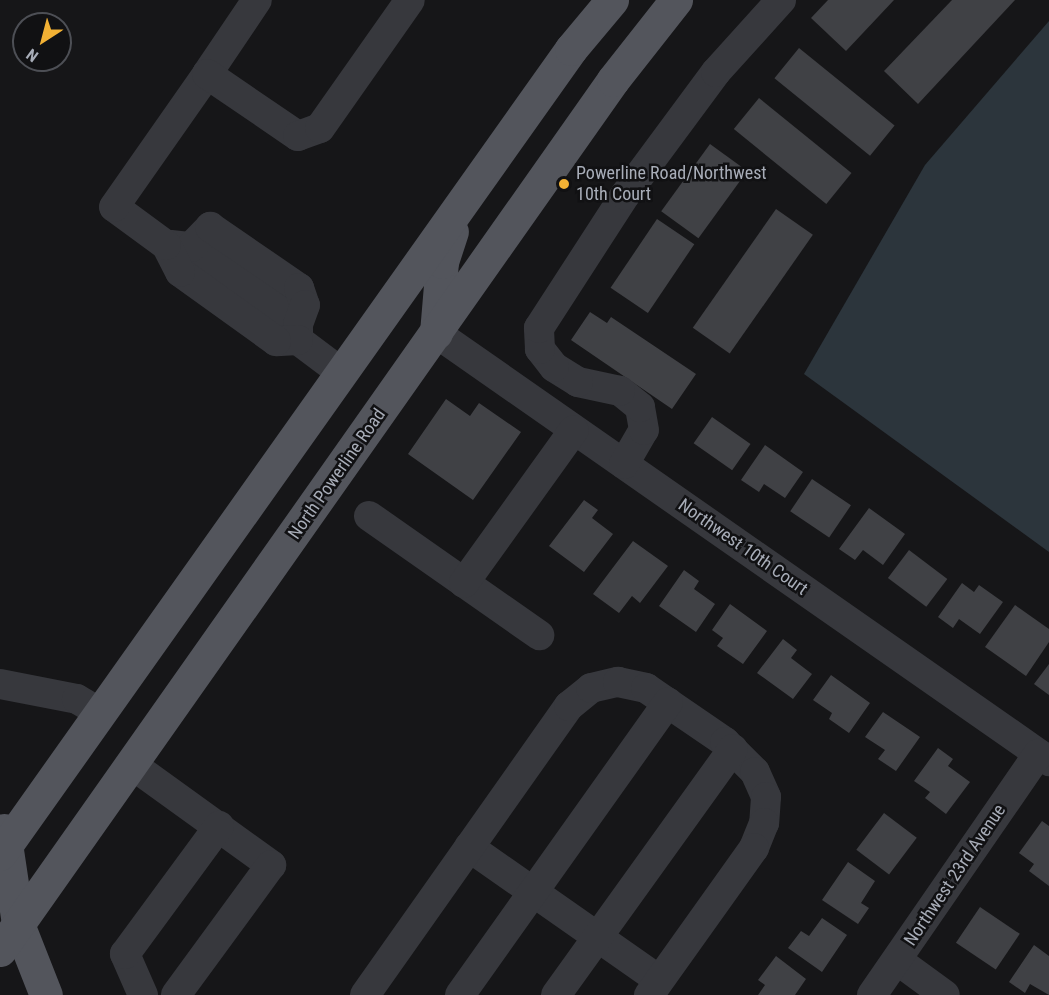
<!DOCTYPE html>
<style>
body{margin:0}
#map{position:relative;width:1049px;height:995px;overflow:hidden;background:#161618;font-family:"Roboto Condensed",sans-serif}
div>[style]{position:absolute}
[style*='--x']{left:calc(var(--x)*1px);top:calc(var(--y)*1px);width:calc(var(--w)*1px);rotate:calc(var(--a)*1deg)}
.water>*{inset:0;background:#2c353c}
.building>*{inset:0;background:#404145;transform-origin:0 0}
.minor>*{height:30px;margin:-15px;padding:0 15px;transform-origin:15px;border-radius:15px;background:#37383d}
.major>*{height:33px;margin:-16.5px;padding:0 16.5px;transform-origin:16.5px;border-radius:16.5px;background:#53555c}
.dots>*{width:16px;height:16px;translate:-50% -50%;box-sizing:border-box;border:3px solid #111113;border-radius:50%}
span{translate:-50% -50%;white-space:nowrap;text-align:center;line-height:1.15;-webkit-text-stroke:5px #111113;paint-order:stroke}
.poi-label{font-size:18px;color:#a8adb8}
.left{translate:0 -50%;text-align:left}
.street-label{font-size:18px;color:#a8adb8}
.north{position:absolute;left:12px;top:12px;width:60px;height:60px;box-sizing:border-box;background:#111113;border:2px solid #4d4f55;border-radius:50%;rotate:216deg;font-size:16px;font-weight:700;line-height:24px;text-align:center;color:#a8adb8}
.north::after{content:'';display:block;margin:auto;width:21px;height:27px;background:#f2b134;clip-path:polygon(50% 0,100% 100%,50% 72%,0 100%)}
</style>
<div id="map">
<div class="water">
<div style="clip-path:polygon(1049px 21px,1049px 552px,804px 374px,925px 165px)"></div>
</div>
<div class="building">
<div style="clip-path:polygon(828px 0,894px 0,846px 51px,811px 18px)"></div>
<div style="clip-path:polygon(952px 0,1015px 0,918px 104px,884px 71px)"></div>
<div style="left:799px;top:48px;width:123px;height:39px;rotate:39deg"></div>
<div style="left:759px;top:98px;width:119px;height:40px;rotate:39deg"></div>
<div style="left:710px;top:144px;width:46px;height:83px;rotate:36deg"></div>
<div style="left:776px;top:209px;width:45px;height:145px;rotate:35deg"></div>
<div style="left:657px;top:219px;width:45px;height:83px;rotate:34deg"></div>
<div style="clip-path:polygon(590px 312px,607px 323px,611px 317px,696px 374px,672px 409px,571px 340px)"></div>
<div style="clip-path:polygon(446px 399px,470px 416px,479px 403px,521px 432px,473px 500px,408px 454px)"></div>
<div style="left:712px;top:417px;width:47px;height:32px;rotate:35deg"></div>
<div style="clip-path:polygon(765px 445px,803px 472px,785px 498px,764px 484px,759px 492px,741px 480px)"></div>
<div style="left:812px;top:479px;width:47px;height:39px;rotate:34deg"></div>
<div style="clip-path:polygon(584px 500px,598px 510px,592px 518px,613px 534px,584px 572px,549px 546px)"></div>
<div style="clip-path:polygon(869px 508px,905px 534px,883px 565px,863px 550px,855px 560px,839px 549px)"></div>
<div style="clip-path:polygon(633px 541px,668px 566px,640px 603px,632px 596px,619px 613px,593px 594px)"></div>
<div style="left:909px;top:550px;width:48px;height:35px;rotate:37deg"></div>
<div style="clip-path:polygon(684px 570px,699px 581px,694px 589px,715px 604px,696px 632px,659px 606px)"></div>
<div style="clip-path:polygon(962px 583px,974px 592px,979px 585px,1003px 602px,980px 634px,959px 619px,953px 628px,938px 617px)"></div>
<div style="clip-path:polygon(730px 604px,767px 631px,743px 664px,717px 646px,723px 638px,712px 630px)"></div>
<div style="clip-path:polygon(1015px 605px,1049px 629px,1049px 642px,1026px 676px,985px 647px)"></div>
<div style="clip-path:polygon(783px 639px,797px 650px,791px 658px,812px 674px,793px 699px,757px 673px)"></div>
<div style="clip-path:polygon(1049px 664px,1049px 695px,1034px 684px)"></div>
<div style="clip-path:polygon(831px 675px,870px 703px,849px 733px,829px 719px,832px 713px,813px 700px)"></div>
<div style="clip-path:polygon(883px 712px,920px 737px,896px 771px,878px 759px,885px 750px,865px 737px)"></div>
<div style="clip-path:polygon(938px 748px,953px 759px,948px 766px,970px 782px,946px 814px,925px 798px,930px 792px,914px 781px)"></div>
<div style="left:884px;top:813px;width:41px;height:46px;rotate:37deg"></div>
<div style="clip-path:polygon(1042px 821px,1049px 826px,1049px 886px,1029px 871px,1034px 864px,1019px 853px)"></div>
<div style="clip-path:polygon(848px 862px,875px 881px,861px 903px,869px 908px,858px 924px,822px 900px)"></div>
<div style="left:980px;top:907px;width:48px;height:43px;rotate:34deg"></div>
<div style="clip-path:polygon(822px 918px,847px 935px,822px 972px,788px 948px,801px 931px,809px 936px)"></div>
<div style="clip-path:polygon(1034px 945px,1049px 956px,1049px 995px,1030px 984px,1025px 993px,1009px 982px)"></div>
<div style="clip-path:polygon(776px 956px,806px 979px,795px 995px,758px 995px,765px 985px,758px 980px)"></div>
</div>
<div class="minor">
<div style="--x:207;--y:74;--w:89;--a:-56"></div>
<div style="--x:171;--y:245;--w:20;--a:6"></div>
<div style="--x:191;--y:247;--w:132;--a:35.7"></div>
<div style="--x:298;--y:324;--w:16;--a:90"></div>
<div style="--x:191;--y:247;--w:28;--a:-46"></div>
<div style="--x:210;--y:227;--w:108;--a:34.4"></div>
<div style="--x:299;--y:288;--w:18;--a:71"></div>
<div style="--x:305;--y:305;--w:20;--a:110"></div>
<div style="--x:436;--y:333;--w:748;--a:34.92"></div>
<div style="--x:342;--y:373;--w:55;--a:-143.1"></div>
<div style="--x:298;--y:340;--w:22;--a:177"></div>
<div style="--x:276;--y:341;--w:118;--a:-144.3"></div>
<div style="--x:180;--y:272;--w:30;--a:-117"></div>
<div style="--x:166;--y:245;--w:64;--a:-143.8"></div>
<div style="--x:114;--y:207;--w:162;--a:-55"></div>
<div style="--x:207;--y:74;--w:110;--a:34.3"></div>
<div style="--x:298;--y:136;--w:23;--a:-20"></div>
<div style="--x:320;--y:128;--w:156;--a:-54.9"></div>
<div style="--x:624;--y:464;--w:39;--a:-60"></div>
<div style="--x:644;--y:430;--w:23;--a:-100"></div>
<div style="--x:640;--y:407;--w:26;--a:-141"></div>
<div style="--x:620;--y:391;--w:43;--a:-167.9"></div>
<div style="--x:578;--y:382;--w:28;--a:-148"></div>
<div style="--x:554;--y:367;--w:23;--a:-128"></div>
<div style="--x:540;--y:349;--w:21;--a:-93"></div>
<div style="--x:539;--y:328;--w:158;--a:-57.1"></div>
<div style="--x:625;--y:195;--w:153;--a:-53.5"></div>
<div style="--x:716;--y:72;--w:97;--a:-47.9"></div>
<div style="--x:369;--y:516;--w:208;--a:35"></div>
<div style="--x:464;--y:583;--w:188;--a:-54.3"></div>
<div style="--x:0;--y:684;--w:78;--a:11"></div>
<div style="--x:77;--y:699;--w:27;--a:31"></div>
<div style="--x:131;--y:764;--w:173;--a:35.8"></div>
<div style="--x:271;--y:865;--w:161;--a:126.2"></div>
<div style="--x:469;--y:847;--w:232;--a:35"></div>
<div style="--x:897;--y:960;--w:59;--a:36.1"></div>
<div style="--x:143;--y:995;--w:45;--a:-113.7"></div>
<div style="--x:125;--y:954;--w:159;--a:-53.7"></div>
<div style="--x:365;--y:995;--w:354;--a:-54.8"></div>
<div style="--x:569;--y:706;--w:28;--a:-39"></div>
<div style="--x:591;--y:688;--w:28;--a:-13"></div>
<div style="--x:618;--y:682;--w:29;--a:12"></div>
<div style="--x:646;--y:688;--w:96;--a:34.4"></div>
<div style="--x:725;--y:742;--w:42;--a:45"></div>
<div style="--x:755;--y:772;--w:27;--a:66"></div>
<div style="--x:766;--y:797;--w:26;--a:94"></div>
<div style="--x:764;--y:823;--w:27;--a:112"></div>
<div style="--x:754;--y:848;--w:181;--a:125.5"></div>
<div style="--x:460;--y:995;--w:359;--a:-54.6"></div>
<div style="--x:556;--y:995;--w:303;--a:-54.3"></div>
<div style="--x:872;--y:995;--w:293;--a:-55.4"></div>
</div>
<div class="major">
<div style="--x:436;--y:333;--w:71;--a:-85.2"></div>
<div style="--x:442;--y:262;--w:32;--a:-72"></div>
<div style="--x:4;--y:830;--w:95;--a:81.5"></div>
<div style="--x:18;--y:924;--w:76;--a:68.5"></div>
<div style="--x:0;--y:854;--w:987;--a:-54.65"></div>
<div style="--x:571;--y:49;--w:64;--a:-50.1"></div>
<div style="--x:0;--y:950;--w:1064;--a:-54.83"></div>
<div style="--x:613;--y:80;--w:102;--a:-51.8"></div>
</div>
<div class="dots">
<div style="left:564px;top:184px;background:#f2b134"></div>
</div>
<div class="poi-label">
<span class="left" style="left:576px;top:184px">Powerline Road/Northwest<br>10th Court</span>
</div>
<div class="street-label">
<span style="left:337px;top:474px;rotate:-55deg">North Powerline Road</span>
<span style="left:743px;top:547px;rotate:35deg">Northwest 10th Court</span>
<span style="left:955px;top:875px;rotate:-56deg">Northwest 23rd Avenue</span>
</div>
<div class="north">N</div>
</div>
